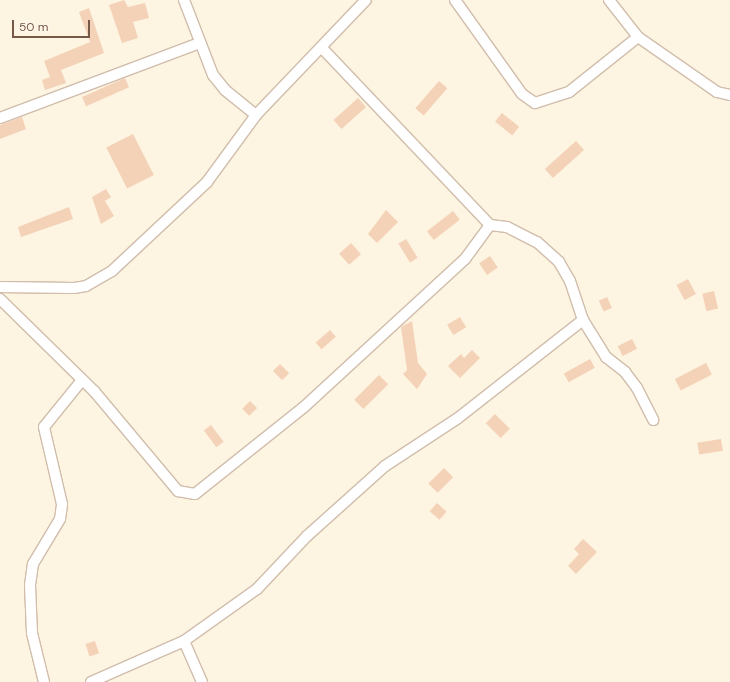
<!DOCTYPE html>
<style>
body{margin:0}
#map{position:relative;width:730px;height:682px;overflow:hidden;background:#fdf4e2;font-family:"DM Sans",sans-serif}
div>[style]{position:absolute}
[style*='--x']{left:calc(var(--x)*1px);top:calc(var(--y)*1px);width:calc(var(--w)*1px);rotate:calc(var(--a)*1deg)}
.building>*{inset:0;background:#f4d2b8;transform-origin:0 0}
.roads{filter:drop-shadow(1px 0 #d1bdab) drop-shadow(-1px 0 #d1bdab) drop-shadow(0 1px #d1bdab) drop-shadow(0 -1px #d1bdab)}
.street>*{height:10px;margin:-5px;padding:0 5px;transform-origin:5px;border-radius:5px;background:#fff}
span{translate:-50% -50%;white-space:nowrap;text-align:center;line-height:1.15;-webkit-text-stroke:3.5px #fff7ea;paint-order:stroke}
.scale{position:absolute;left:12px;top:20px;width:78px;height:18px;box-sizing:border-box;border:2px solid #775947;border-top:0;padding-left:5px;font-size:12px;line-height:14px;white-space:nowrap;color:#775947;-webkit-text-stroke:3px #fff7ea;paint-order:stroke}
</style>
<div id="map">
<div class="building">
<div style="clip-path:polygon(124px 0,128px 7px,145px 3px,149px 18px,133px 22px,138px 38px,122px 43px,109px 5px)"></div>
<div style="clip-path:polygon(89px 8px,104px 53px,61px 70px,66px 83px,45px 90px,42px 80px,50px 77px,44px 61px,90px 42px,79px 12px)"></div>
<div style="left:125px;top:78px;width:10px;height:47px;rotate:66deg"></div>
<div style="left:439px;top:81px;width:11px;height:36px;rotate:41deg"></div>
<div style="left:358px;top:98px;width:12px;height:33px;rotate:48deg"></div>
<div style="left:502px;top:113px;width:22px;height:11px;rotate:39deg"></div>
<div style="clip-path:polygon(22px 117px,26px 129px,0 139px,0 125px)"></div>
<div style="left:133px;top:134px;width:46px;height:30px;rotate:63deg"></div>
<div style="left:576px;top:141px;width:12px;height:42px;rotate:48deg"></div>
<div style="clip-path:polygon(106px 189px,111px 197px,105px 201px,114px 216px,101px 224px,92px 197px)"></div>
<div style="clip-path:polygon(69px 207px,73px 219px,21px 237px,18px 227px)"></div>
<div style="clip-path:polygon(386px 210px,398px 222px,377px 243px,368px 234px)"></div>
<div style="left:453px;top:211px;width:11px;height:33px;rotate:52deg"></div>
<div style="left:406px;top:239px;width:22px;height:9px;rotate:58deg"></div>
<div style="left:351px;top:243px;width:15px;height:16px;rotate:48deg"></div>
<div style="left:490px;top:256px;width:14px;height:13px;rotate:56deg"></div>
<div style="left:688px;top:279px;width:17px;height:13px;rotate:62deg"></div>
<div style="left:714px;top:291px;width:18px;height:12px;rotate:77deg"></div>
<div style="left:607px;top:297px;width:12px;height:9px;rotate:66deg"></div>
<div style="left:460px;top:317px;width:12px;height:15px;rotate:59deg"></div>
<div style="clip-path:polygon(412px 321px,418px 363px,427px 374px,417px 389px,403px 374px,407px 370px,401px 327px)"></div>
<div style="left:330px;top:330px;width:9px;height:19px;rotate:49deg"></div>
<div style="left:632px;top:339px;width:11px;height:16px;rotate:63deg"></div>
<div style="clip-path:polygon(472px 350px,480px 358px,460px 378px,448px 366px,461px 354px,464px 358px)"></div>
<div style="left:590px;top:359px;width:10px;height:30px;rotate:61deg"></div>
<div style="left:706px;top:363px;width:13px;height:35px;rotate:63deg"></div>
<div style="left:280px;top:364px;width:13px;height:10px;rotate:45deg"></div>
<div style="left:379px;top:375px;width:13px;height:35px;rotate:45deg"></div>
<div style="left:250px;top:401px;width:10px;height:11px;rotate:45deg"></div>
<div style="left:495px;top:414px;width:21px;height:13px;rotate:45deg"></div>
<div style="left:211px;top:425px;width:21px;height:9px;rotate:53deg"></div>
<div style="left:721px;top:439px;width:12px;height:24px;rotate:81deg"></div>
<div style="left:444px;top:468px;width:13px;height:22px;rotate:45deg"></div>
<div style="left:437px;top:503px;width:13px;height:11px;rotate:42deg"></div>
<div style="clip-path:polygon(583px 539px,597px 552px,576px 574px,568px 566px,579px 554px,574px 549px)"></div>
<div style="left:95px;top:641px;width:13px;height:10px;rotate:72deg"></div>
</div>
<div class="roads">
<div class="street">
<div style="--x:184;--y:0;--w:80;--a:68.9"></div>
<div style="--x:213;--y:75;--w:19;--a:51"></div>
<div style="--x:225;--y:90;--w:40;--a:39"></div>
<div style="--x:455;--y:0;--w:115;--a:54.5"></div>
<div style="--x:522;--y:94;--w:16;--a:35"></div>
<div style="--x:535;--y:103;--w:36;--a:-18"></div>
<div style="--x:569;--y:92;--w:88;--a:-38.6"></div>
<div style="--x:609;--y:0;--w:47;--a:51.9"></div>
<div style="--x:638;--y:37;--w:96;--a:34.8"></div>
<div style="--x:717;--y:92;--w:13;--a:13"></div>
<div style="--x:322;--y:48;--w:244;--a:46.5"></div>
<div style="--x:0;--y:118;--w:214;--a:-20.6"></div>
<div style="--x:0;--y:287;--w:74;--a:0.8"></div>
<div style="--x:74;--y:288;--w:12;--a:-9"></div>
<div style="--x:86;--y:286;--w:30;--a:-30"></div>
<div style="--x:112;--y:271;--w:130;--a:-43.1"></div>
<div style="--x:207;--y:182;--w:83;--a:-53.8"></div>
<div style="--x:256;--y:115;--w:159;--a:-46.3"></div>
<div style="--x:0;--y:299;--w:132;--a:44.4"></div>
<div style="--x:94;--y:391;--w:131;--a:50"></div>
<div style="--x:178;--y:491;--w:17;--a:10"></div>
<div style="--x:195;--y:494;--w:139;--a:-38.6"></div>
<div style="--x:304;--y:407;--w:219;--a:-42.6"></div>
<div style="--x:465;--y:259;--w:42;--a:-53.7"></div>
<div style="--x:490;--y:225;--w:17;--a:7"></div>
<div style="--x:507;--y:227;--w:34;--a:27"></div>
<div style="--x:537;--y:242;--w:30;--a:42"></div>
<div style="--x:559;--y:262;--w:22;--a:60"></div>
<div style="--x:570;--y:281;--w:41;--a:71.6"></div>
<div style="--x:583;--y:320;--w:44;--a:58.1"></div>
<div style="--x:606;--y:357;--w:24;--a:38"></div>
<div style="--x:625;--y:372;--w:20;--a:53"></div>
<div style="--x:637;--y:388;--w:36;--a:63"></div>
<div style="--x:184;--y:641;--w:45;--a:66.3"></div>
<div style="--x:44;--y:682;--w:50;--a:-103.8"></div>
<div style="--x:32;--y:633;--w:48;--a:-92.4"></div>
<div style="--x:30;--y:585;--w:21;--a:-82"></div>
<div style="--x:33;--y:564;--w:52;--a:-59"></div>
<div style="--x:60;--y:519;--w:15;--a:-82"></div>
<div style="--x:62;--y:504;--w:79;--a:-103.2"></div>
<div style="--x:44;--y:427;--w:60;--a:-51"></div>
<div style="--x:91;--y:682;--w:102;--a:-23.8"></div>
<div style="--x:184;--y:641;--w:90;--a:-35.5"></div>
<div style="--x:257;--y:589;--w:73;--a:-46.7"></div>
<div style="--x:307;--y:536;--w:105;--a:-41.9"></div>
<div style="--x:385;--y:466;--w:87;--a:-33.3"></div>
<div style="--x:458;--y:418;--w:159;--a:-38.1"></div>
</div>
</div>
<div class="scale">50 m</div>
</div>
